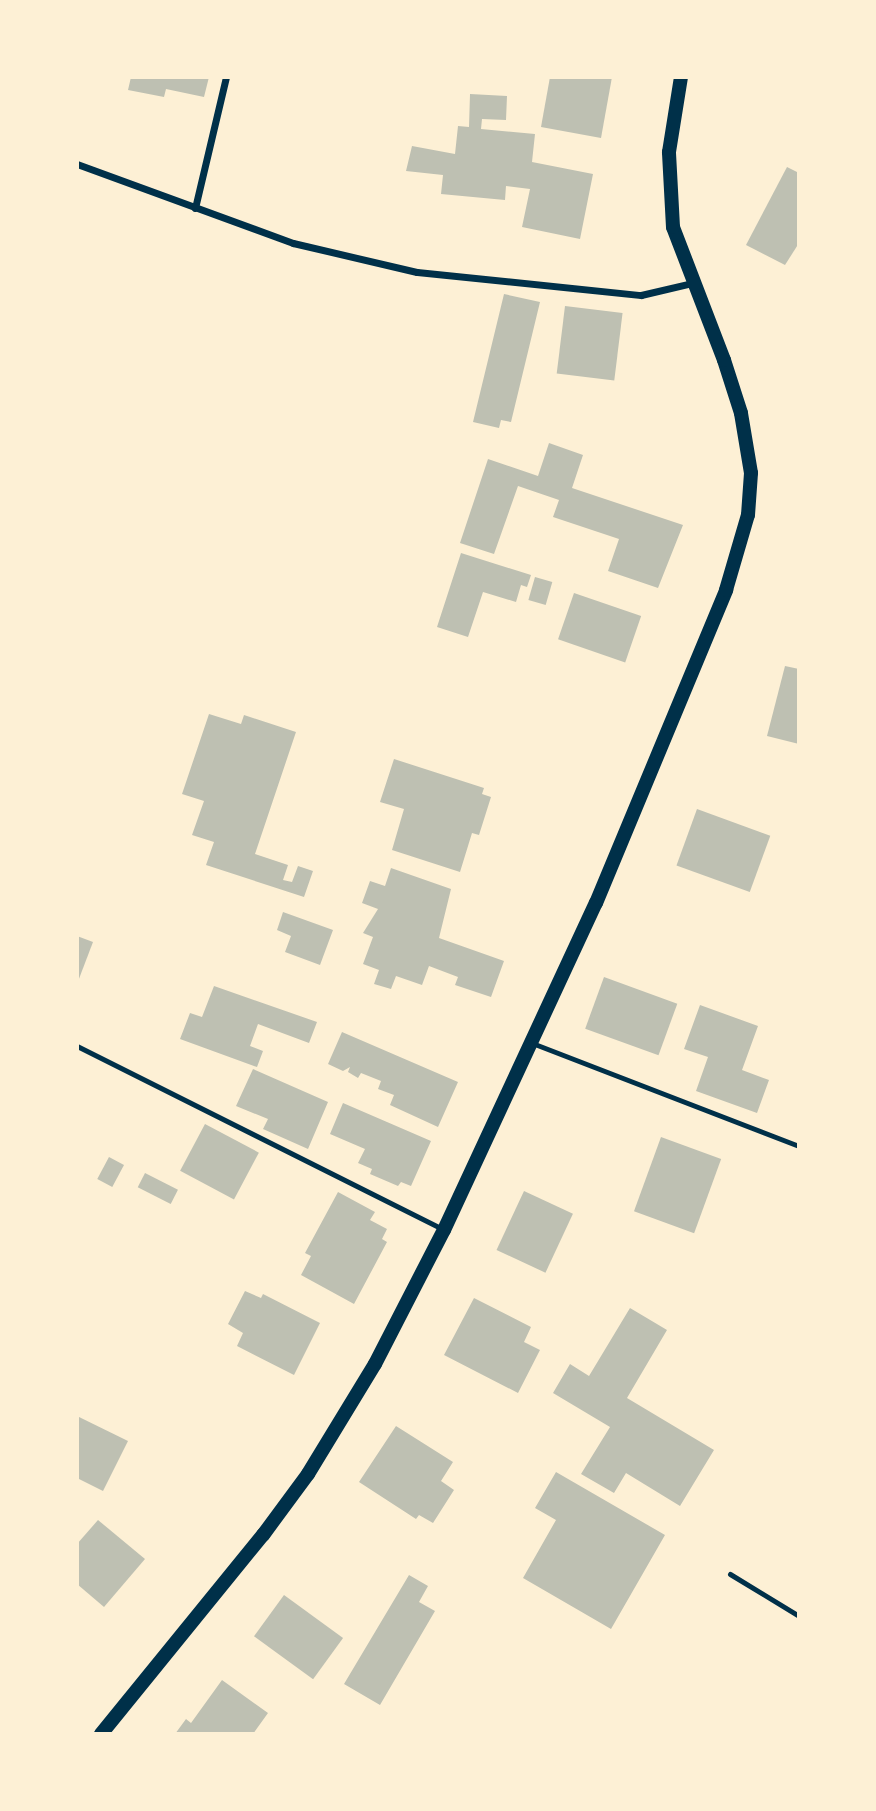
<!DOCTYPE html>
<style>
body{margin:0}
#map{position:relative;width:876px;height:1811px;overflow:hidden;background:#fdf0d5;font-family:"DejaVu Sans",sans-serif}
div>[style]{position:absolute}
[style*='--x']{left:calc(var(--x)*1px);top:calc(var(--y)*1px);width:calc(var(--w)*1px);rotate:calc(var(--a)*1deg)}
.building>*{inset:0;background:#bec0b2;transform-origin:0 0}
.service>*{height:5px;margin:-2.5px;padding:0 2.5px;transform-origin:2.5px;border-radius:2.5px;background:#003049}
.minor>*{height:7px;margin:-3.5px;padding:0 3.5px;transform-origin:3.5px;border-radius:3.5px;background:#003049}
.secondary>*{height:14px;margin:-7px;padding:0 7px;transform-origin:7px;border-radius:7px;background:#003049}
span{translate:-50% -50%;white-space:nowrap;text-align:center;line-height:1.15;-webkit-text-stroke:5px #fdf0d5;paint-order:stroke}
.frame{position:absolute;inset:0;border:79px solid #fdf0d5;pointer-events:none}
</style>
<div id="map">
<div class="building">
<div style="clip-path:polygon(131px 77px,209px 77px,204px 97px,166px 89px,164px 97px,128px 90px)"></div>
<div style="clip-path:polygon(550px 77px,612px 77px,601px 138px,541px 127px)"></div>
<div style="clip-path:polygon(470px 94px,507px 96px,506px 120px,482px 119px,481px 129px,535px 134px,532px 162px,593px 174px,580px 239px,522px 227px,530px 189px,506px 186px,505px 200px,441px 194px,443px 175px,406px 171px,412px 146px,455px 154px,458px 126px,469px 127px)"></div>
<div style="clip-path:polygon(787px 167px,799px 173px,799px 243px,785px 265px,746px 245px)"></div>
<div style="clip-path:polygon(504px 294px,540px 302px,511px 422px,501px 420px,499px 428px,473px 422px)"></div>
<div style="left:565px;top:306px;width:58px;height:68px;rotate:7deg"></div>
<div style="clip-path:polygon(549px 443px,583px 455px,572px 488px,683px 525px,658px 588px,608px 571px,619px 539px,553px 517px,559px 500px,518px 486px,494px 554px,460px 543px,488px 459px,538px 476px)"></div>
<div style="clip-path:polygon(461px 553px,531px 575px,527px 587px,521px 585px,516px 602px,483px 592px,468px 637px,437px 627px)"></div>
<div style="left:535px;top:577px;width:18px;height:24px;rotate:16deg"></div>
<div style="left:574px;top:593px;width:71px;height:49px;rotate:19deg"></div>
<div style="clip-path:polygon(785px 666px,799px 669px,799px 744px,767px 736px)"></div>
<div style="clip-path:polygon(209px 714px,241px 724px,244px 715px,296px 732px,255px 854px,288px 865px,283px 880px,292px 882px,298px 866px,313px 871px,304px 897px,206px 865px,214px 842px,192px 835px,204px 801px,182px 794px)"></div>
<div style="clip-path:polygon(394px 759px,484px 788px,482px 794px,491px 797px,479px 835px,472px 833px,460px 872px,392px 850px,404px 809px,380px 802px)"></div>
<div style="left:697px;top:809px;width:78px;height:60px;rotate:20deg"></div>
<div style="clip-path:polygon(391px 868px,451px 889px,439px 938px,504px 961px,491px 997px,455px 985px,458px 977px,429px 966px,422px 985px,396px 976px,391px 989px,374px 984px,379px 970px,363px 964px,373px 937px,363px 933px,378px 909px,362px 903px,370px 881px,385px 886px)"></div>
<div style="clip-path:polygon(283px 912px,333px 930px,320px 965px,285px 952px,291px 936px,277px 930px)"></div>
<div style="clip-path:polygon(77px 936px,93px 942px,77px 984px)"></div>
<div style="left:604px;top:977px;width:78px;height:55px;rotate:20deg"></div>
<div style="clip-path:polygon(214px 986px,317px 1022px,309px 1043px,258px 1024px,250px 1046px,263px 1051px,257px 1067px,180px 1039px,190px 1013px,202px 1017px)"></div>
<div style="clip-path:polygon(700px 1005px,758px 1026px,742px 1070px,769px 1080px,757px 1113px,696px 1091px,708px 1057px,684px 1049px)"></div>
<div style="clip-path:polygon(342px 1032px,458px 1082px,438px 1127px,390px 1105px,394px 1095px,378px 1089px,381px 1081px,361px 1073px,358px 1078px,348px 1072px,350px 1067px,343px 1071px,328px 1064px)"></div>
<div style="clip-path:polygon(253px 1069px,328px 1102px,308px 1149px,263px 1129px,268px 1119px,236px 1106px)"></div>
<div style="clip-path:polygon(343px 1103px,431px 1141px,411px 1186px,401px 1182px,398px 1186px,370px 1174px,372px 1169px,358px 1163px,365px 1149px,330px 1134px)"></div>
<div style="left:205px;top:1124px;width:61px;height:53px;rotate:28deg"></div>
<div style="left:661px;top:1137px;width:64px;height:79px;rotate:20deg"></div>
<div style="left:109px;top:1157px;width:17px;height:25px;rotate:28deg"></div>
<div style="left:145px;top:1173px;width:37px;height:16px;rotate:27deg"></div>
<div style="left:524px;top:1191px;width:54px;height:65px;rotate:25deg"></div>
<div style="clip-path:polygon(338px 1192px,375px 1212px,370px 1220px,387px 1229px,382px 1239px,387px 1242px,354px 1304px,301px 1275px,311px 1256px,305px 1253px)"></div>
<div style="clip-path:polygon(245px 1291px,261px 1298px,263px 1294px,320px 1323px,294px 1375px,237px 1346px,243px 1333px,228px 1324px)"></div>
<div style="clip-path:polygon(474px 1298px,531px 1327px,524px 1342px,540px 1350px,518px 1393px,444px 1355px)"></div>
<div style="clip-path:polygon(630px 1308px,667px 1330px,627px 1398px,714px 1450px,680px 1506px,626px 1473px,614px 1493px,581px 1474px,610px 1427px,553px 1393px,570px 1364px,589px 1376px)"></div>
<div style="clip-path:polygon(77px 1416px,128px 1441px,103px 1491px,77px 1478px)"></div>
<div style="clip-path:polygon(396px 1426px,453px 1462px,441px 1481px,454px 1490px,433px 1523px,419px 1515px,416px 1519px,359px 1482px)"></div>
<div style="clip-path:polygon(556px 1472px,665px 1535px,611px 1629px,523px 1578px,556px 1520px,535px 1508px)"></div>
<div style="clip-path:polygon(98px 1520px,145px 1559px,104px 1607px,77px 1584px,77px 1544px)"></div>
<div style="clip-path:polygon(409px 1575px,428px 1586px,419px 1602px,435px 1611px,380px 1705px,344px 1684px)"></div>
<div style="left:284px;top:1595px;width:73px;height:51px;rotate:36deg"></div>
<div style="clip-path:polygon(222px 1680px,268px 1713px,253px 1734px,175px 1734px,186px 1719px,191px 1723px)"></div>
</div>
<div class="service">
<div style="--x:532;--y:1043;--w:286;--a:21.1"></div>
<div style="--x:77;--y:1046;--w:411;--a:26.6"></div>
<div style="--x:730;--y:1574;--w:81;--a:31.3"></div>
</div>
<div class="minor">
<div style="--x:77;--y:164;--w:230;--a:20.1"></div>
<div style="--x:293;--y:243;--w:127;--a:13.2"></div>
<div style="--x:417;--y:272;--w:225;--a:5.9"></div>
<div style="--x:641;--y:295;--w:52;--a:-13.2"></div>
<div style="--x:195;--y:208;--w:135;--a:-76.7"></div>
</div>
<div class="secondary">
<div style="--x:101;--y:1734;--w:257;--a:-50.9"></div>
<div style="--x:263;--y:1535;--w:76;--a:-53.6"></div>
<div style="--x:308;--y:1474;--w:129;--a:-58.7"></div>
<div style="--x:375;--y:1364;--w:151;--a:-62.8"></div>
<div style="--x:444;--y:1230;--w:361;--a:-65.1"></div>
<div style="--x:596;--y:903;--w:339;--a:-67.4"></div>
<div style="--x:726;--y:590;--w:78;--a:-73.7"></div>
<div style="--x:748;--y:515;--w:42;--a:-85.9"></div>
<div style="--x:751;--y:473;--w:61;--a:-99.5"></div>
<div style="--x:741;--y:413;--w:56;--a:-107.8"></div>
<div style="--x:724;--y:360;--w:142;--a:-111"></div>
<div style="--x:673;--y:227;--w:75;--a:-93.1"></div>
<div style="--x:669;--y:152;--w:76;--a:-80.9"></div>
</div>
<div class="frame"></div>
</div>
